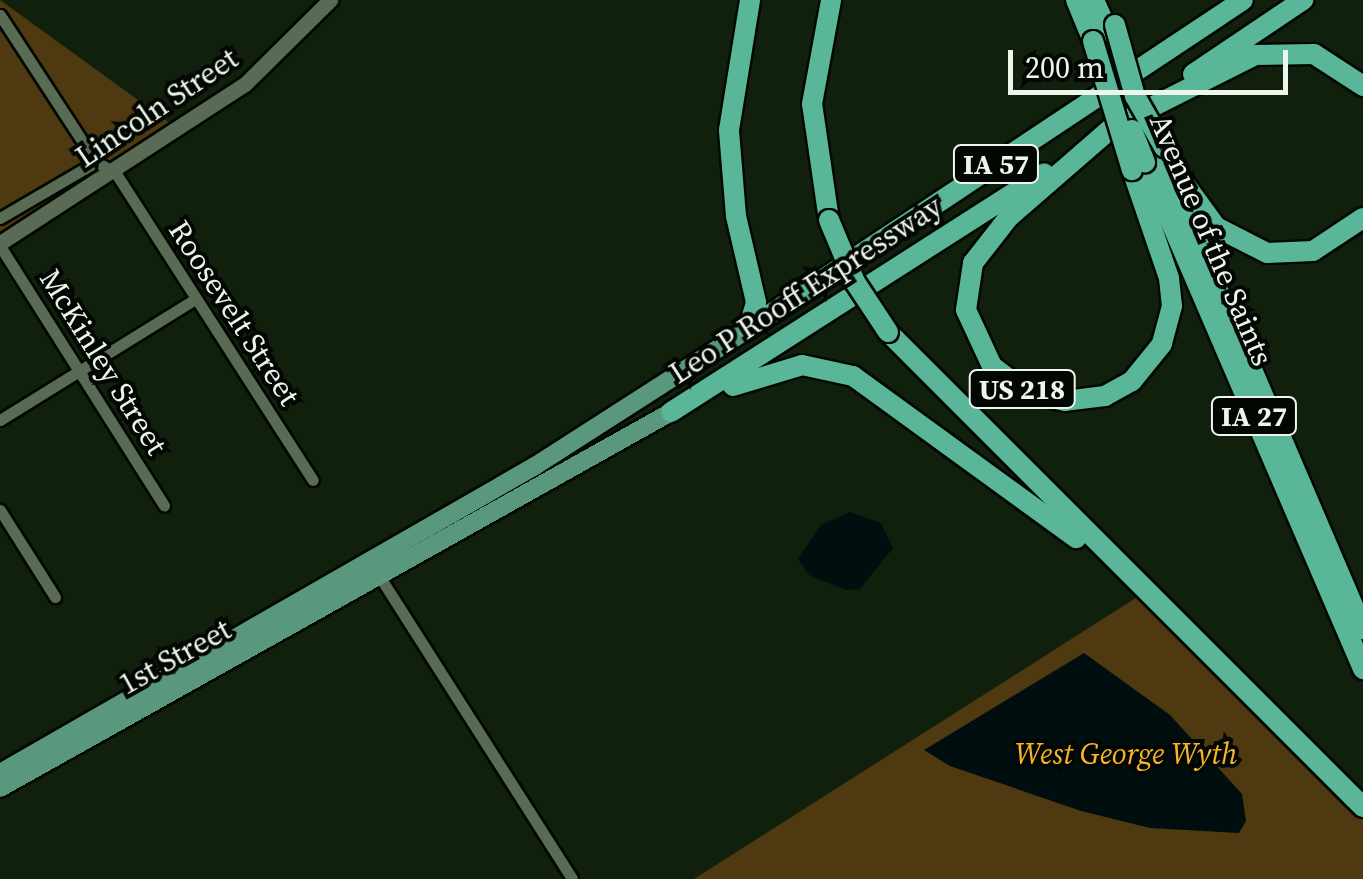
<!DOCTYPE html>
<style>
body{margin:0}
#map{position:relative;width:1363px;height:879px;overflow:hidden;background:#111f0d;font-family:"Source Serif 4",serif}
div>[style]{position:absolute}
[style*='--x']{left:calc(var(--x)*1px);top:calc(var(--y)*1px);width:calc(var(--w)*1px);rotate:calc(var(--a)*1deg)}
.green>*{inset:0;background:#4e3910}
.water>*{inset:0;background:#000e0f}
.roads{filter:drop-shadow(2px 0 #010800) drop-shadow(-2px 0 #010800) drop-shadow(0 2px #010800) drop-shadow(0 -2px #010800)}
.minor>*{height:11px;margin:-5.5px;padding:0 5.5px;transform-origin:5.5px;border-radius:5.5px;background:#596a55}
.secondary>*{height:15px;margin:-7.5px;padding:0 7.5px;transform-origin:7.5px;border-radius:7.5px;background:#596a55}
.primary>*{height:18px;margin:-9px;padding:0 9px;transform-origin:9px;border-radius:9px;background:#5a987e}
.motorway>*{height:20px;margin:-10px;padding:0 10px;transform-origin:10px;border-radius:10px;background:#5ab699}
.bridges{filter:drop-shadow(2px 0 #010800) drop-shadow(-2px 0 #010800) drop-shadow(0 2px #010800) drop-shadow(0 -2px #010800)}
.motorway-bridge>*{height:20px;margin:-10px;padding:0 10px;transform-origin:10px;border-radius:10px;background:#5ab699}
span{translate:-50% -50%;white-space:nowrap;text-align:center;line-height:1.15;-webkit-text-stroke:8px #030703;paint-order:stroke}
.shield-label span{padding:2px 8px;background:#030703;border:2px solid;border-radius:8px;-webkit-text-stroke-width:0}
.shield-label{font-size:28px;color:#ecf6ea;font-weight:700}
.street-label{font-size:30px;color:#ecf6ea}
.park-label{font-size:30px;color:#f8b527;font-style:italic}
.scale{position:absolute;left:1008px;top:50px;width:280px;height:45px;box-sizing:border-box;border:5px solid #ecf6ea;border-top:0;padding-left:12px;font-size:30px;line-height:35px;white-space:nowrap;color:#ecf6ea;-webkit-text-stroke:8px #030703;paint-order:stroke}
</style>
<div id="map">
<div class="green">
<div style="clip-path:polygon(0 0,174px 126px,0 234px)"></div>
<div style="clip-path:polygon(1142px 594px,1363px 812px,1363px 879px,694px 879px)"></div>
</div>
<div class="water">
<div style="clip-path:polygon(850px 512px,881px 523px,893px 548px,860px 589px,846px 590px,809px 575px,798px 559px,821px 525px)"></div>
<div style="clip-path:polygon(1084px 653px,1170px 715px,1242px 794px,1246px 821px,1239px 833px,1150px 828px,1081px 811px,950px 766px,924px 750px)"></div>
</div>
<div class="roads">
<div class="minor">
<div style="--x:0;--y:15;--w:176;--a:56.9"></div>
<div style="--x:96;--y:162;--w:21;--a:28"></div>
<div style="--x:115;--y:172;--w:366;--a:57.3"></div>
<div style="--x:0;--y:218;--w:111;--a:-30.3"></div>
<div style="--x:0;--y:246;--w:307;--a:57.7"></div>
<div style="--x:0;--y:420;--w:229;--a:-31.8"></div>
<div style="--x:0;--y:510;--w:103;--a:57.7"></div>
<div style="--x:378;--y:574;--w:361;--a:57.5"></div>
</div>
<div class="secondary">
<div style="--x:0;--y:243;--w:292;--a:-33"></div>
<div style="--x:245;--y:84;--w:120;--a:-44.7"></div>
</div>
<div class="primary">
<div style="--x:0;--y:773;--w:617;--a:-29.85"></div>
<div style="--x:535;--y:466;--w:253;--a:-32.7"></div>
<div style="--x:0;--y:788;--w:769;--a:-29.26"></div>
</div>
<div class="motorway">
<div style="--x:1076;--y:0;--w:44;--a:67.5"></div>
<div style="--x:1094;--y:0;--w:34;--a:66"></div>
<div style="--x:1193;--y:74;--w:133;--a:-33.9"></div>
<div style="--x:1159;--y:152;--w:519;--a:66.84"></div>
<div style="--x:1145;--y:162;--w:552;--a:66.73"></div>
<div style="--x:1132;--y:170;--w:114;--a:71.1"></div>
<div style="--x:1169;--y:278;--w:28;--a:84"></div>
<div style="--x:1172;--y:306;--w:39;--a:105"></div>
<div style="--x:1162;--y:344;--w:48;--a:129"></div>
<div style="--x:1132;--y:381;--w:31;--a:151"></div>
<div style="--x:1105;--y:396;--w:40;--a:172.9"></div>
<div style="--x:1065;--y:401;--w:40;--a:-167"></div>
<div style="--x:1026;--y:392;--w:43;--a:-142.6"></div>
<div style="--x:992;--y:366;--w:62;--a:-114.9"></div>
<div style="--x:966;--y:310;--w:48;--a:-81.5"></div>
<div style="--x:973;--y:263;--w:57;--a:-52.1"></div>
<div style="--x:1008;--y:218;--w:140;--a:-41"></div>
<div style="--x:1114;--y:126;--w:158;--a:-26.7"></div>
<div style="--x:1255;--y:55;--w:59;--a:-1"></div>
<div style="--x:1314;--y:54;--w:59;--a:33.1"></div>
<div style="--x:1182;--y:180;--w:58;--a:54.1"></div>
<div style="--x:1216;--y:227;--w:57;--a:27"></div>
<div style="--x:1267;--y:253;--w:46;--a:-2.5"></div>
<div style="--x:1313;--y:251;--w:60;--a:-33.4"></div>
<div style="--x:829;--y:220;--w:117;--a:-98.3"></div>
<div style="--x:812;--y:104;--w:106;--a:-79.6"></div>
<div style="--x:748;--y:329;--w:594;--a:-33.61"></div>
<div style="--x:748;--y:329;--w:28;--a:-73"></div>
<div style="--x:756;--y:302;--w:88;--a:-103.1"></div>
<div style="--x:736;--y:216;--w:86;--a:-94.7"></div>
<div style="--x:729;--y:130;--w:132;--a:-80.8"></div>
<div style="--x:888;--y:332;--w:672;--a:45"></div>
<div style="--x:733;--y:386;--w:72;--a:-16.9"></div>
<div style="--x:802;--y:365;--w:52;--a:12.2"></div>
<div style="--x:853;--y:376;--w:276;--a:36"></div>
<div style="--x:671;--y:412;--w:443;--a:-32.6"></div>
</div>
</div>
<div class="bridges">
<div class="motorway-bridge">
<div style="--x:1115;--y:25;--w:74;--a:74.3"></div>
<div style="--x:1135;--y:96;--w:59;--a:60.4"></div>
<div style="--x:1093;--y:41;--w:135;--a:73.2"></div>
<div style="--x:1132;--y:130;--w:35;--a:68"></div>
<div style="--x:829;--y:220;--w:67;--a:67.2"></div>
<div style="--x:855;--y:282;--w:60;--a:56.6"></div>
</div>
</div>
<div class="shield-label">
<span style="left:996px;top:164px">IA 57</span>
<span style="left:1022px;top:389px">US 218</span>
<span style="left:1254px;top:416px">IA 27</span>
</div>
<div class="street-label">
<span style="left:157px;top:108px;rotate:-34deg">Lincoln Street</span>
<span style="left:1211px;top:240px;rotate:67deg">Avenue of the Saints</span>
<span style="left:806px;top:290px;rotate:-33deg">Leo P Rooff Expressway</span>
<span style="left:234px;top:313px;rotate:57deg">Roosevelt Street</span>
<span style="left:103px;top:362px;rotate:58deg">McKinley Street</span>
<span style="left:175px;top:657px;rotate:-29deg">1st Street</span>
</div>
<div class="park-label">
<span style="left:1126px;top:754px">West George Wyth</span>
</div>
<div class="scale">200 m</div>
</div>
